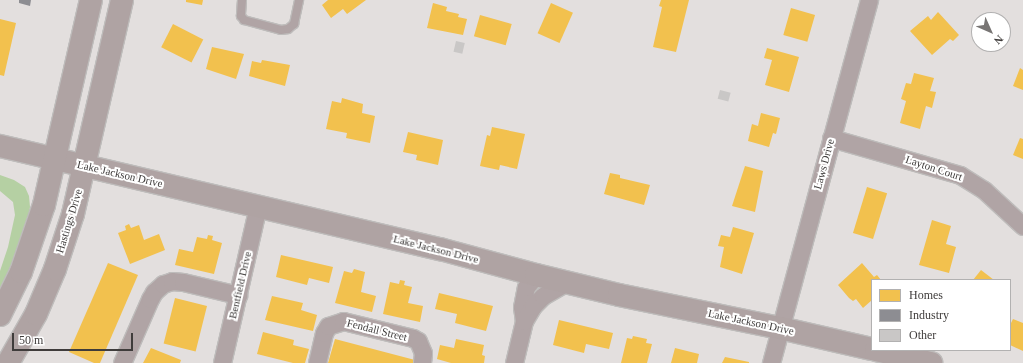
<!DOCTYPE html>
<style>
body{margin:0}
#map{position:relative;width:1023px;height:363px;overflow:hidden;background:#e3dfde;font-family:Georgia,serif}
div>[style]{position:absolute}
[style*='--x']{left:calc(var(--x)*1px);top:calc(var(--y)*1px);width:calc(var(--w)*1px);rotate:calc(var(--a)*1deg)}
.forest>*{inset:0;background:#b5d0a3}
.homes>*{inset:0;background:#f2c14e;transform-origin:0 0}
.industry>*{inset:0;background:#8d8d92}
.building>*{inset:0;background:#c9c7c6;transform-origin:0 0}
.roads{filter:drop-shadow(1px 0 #bebcbb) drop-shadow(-1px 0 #bebcbb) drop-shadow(0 1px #bebcbb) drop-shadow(0 -1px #bebcbb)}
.lane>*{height:8px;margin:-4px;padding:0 4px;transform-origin:4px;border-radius:4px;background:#b0a4a5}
.street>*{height:17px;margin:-8.5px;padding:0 8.5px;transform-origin:8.5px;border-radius:8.5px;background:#b0a4a5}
.secondary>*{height:22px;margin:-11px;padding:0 11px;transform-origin:11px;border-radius:11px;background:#afa3a3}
span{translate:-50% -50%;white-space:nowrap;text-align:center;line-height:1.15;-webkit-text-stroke:4px #fff;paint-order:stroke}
.street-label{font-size:11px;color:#3f3c3b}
.legend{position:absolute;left:871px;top:279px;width:140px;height:72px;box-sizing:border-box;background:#fff;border:1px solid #b2b1b1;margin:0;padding:5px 7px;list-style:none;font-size:12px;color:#3f3c3b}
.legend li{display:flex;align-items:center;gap:8px;height:20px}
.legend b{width:20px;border:1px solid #b2b1b1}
.north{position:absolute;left:971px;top:12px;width:40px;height:40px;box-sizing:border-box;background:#fff;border:1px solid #b2b1b1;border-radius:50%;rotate:135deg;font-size:11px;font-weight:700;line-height:16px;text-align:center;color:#3f3c3b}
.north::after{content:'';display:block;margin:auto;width:14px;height:18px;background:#787574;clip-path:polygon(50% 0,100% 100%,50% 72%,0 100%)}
.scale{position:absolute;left:12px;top:333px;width:121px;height:18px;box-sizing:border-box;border:2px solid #3f3c3b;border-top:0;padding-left:5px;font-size:12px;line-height:14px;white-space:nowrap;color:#3f3c3b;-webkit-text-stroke:3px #fff;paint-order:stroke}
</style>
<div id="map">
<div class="forest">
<div style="clip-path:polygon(0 175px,14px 180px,25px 187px,29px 196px,30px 207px,28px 220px,16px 255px,0 288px,0 271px,8px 247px,15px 215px,13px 202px,0 191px)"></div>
</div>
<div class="homes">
<div style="clip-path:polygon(186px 0,203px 0,202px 5px,186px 2px)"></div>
<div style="clip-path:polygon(328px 0,366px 0,347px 14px,343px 9px,331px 18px,322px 5px)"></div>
<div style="clip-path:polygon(661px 0,689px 0,676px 52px,653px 47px,662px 7px,659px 6px)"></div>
<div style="clip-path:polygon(433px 3px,447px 7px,446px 11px,459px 14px,458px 17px,467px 19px,463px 35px,427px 28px)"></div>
<div style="left:551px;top:3px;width:24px;height:33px;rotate:24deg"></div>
<div style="left:791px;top:8px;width:25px;height:28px;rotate:16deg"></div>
<div style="clip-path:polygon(938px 12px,959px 35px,953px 41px,950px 39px,932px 55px,910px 31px,928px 16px,931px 20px)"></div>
<div style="left:480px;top:15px;width:33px;height:22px;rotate:16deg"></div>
<div style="clip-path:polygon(0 19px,16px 23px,4px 76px,0 75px)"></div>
<div style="left:173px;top:24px;width:34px;height:26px;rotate:27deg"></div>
<div style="clip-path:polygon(212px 47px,244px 54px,236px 79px,206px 69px)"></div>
<div style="clip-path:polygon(767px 48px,799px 57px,789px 92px,765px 85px,772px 60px,764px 58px)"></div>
<div style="clip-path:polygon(262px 60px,290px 65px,285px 86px,249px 76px,252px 61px,261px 63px)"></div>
<div style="clip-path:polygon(1020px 68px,1023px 70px,1023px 90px,1013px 86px)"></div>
<div style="clip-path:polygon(914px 73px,934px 78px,930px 91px,936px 92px,932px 108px,926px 106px,920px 129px,900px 123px,906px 101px,901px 99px,906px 83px,911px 84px)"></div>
<div style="clip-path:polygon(342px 98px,363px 104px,362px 113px,375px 116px,370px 143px,346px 138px,347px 133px,326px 129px,332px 101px,341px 103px)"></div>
<div style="clip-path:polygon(761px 113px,780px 118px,776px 134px,773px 133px,769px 147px,748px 141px,752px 124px,758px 126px)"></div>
<div style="clip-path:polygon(492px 127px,525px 134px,517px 169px,500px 165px,499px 170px,480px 166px,487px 135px,490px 136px)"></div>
<div style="clip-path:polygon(408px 132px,443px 140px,438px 165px,416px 160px,417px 155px,403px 152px)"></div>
<div style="clip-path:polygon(1020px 138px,1023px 139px,1023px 159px,1013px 155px)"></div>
<div style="clip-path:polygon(745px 166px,763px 171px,755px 212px,732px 206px)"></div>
<div style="clip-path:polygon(610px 173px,620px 175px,620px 178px,650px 185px,644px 205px,604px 194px)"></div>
<div style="left:867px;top:187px;width:21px;height:48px;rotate:17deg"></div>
<div style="clip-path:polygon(932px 220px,951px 226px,946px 244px,956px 247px,949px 273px,919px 265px)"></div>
<div style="clip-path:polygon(129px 224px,131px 228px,139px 225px,144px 240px,159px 234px,165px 250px,130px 264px,118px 233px,126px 230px,125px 226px)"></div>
<div style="clip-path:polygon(733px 227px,754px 233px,742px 274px,720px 267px,724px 247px,718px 246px,721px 235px,730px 237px)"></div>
<div style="clip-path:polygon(208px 235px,213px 236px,212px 240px,222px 243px,214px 274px,175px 265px,179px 249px,193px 252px,197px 237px,207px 239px)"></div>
<div style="clip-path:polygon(281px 255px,333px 267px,329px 283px,309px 278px,307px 285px,276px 277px)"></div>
<div style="clip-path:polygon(108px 263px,138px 275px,100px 363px,94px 363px,69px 352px)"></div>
<div style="clip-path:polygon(862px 263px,874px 277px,877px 275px,881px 280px,872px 280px,872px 300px,863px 308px,856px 299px,853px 301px,849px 298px,838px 285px)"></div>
<div style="clip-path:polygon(354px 269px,365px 272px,361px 292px,376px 296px,372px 312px,335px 303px,344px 271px,352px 273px)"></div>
<div style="clip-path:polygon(981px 270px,994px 280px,973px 280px)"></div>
<div style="clip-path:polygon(400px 280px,405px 281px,404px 285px,412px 287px,408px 303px,423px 306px,420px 322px,383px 314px,390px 282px,399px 284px)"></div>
<div style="clip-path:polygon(439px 293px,493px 306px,486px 331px,455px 323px,457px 314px,435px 309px)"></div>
<div style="clip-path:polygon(272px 296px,303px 303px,301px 310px,317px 315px,313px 331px,265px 320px)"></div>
<div style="left:175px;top:298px;width:33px;height:47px;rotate:14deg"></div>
<div style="clip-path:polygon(1013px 319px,1023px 323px,1023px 351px,1010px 345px,1010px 325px)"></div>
<div style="clip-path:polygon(559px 320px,613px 333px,609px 349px,586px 344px,584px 353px,553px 345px)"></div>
<div style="clip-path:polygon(263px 332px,294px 340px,293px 345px,309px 349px,305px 363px,293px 363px,257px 354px)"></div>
<div style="clip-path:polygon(633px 336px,647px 339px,646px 343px,652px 344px,647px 363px,621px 363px,627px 338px,632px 339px)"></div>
<div style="clip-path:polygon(335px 339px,415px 360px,414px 363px,328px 363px)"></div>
<div style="clip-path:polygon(456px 339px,484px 345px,482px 355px,485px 356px,484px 363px,451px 363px,437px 359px,440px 345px,454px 348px)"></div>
<div style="clip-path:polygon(151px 348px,181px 360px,180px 363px,143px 363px)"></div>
<div style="clip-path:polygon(675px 348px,699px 354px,697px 363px,671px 363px)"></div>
<div style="clip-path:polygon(725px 357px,749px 362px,749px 363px,722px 363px)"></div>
</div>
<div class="industry">
<div style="clip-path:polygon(19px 0,31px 0,30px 6px,19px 3px)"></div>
</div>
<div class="building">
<div style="left:456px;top:41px;width:9px;height:11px;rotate:13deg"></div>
<div style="left:720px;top:90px;width:11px;height:9px;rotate:15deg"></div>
</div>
<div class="roads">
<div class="lane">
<div style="--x:242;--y:0;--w:16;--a:94"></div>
<div style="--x:241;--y:16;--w:5;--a:53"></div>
<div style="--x:244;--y:20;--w:38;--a:15"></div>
<div style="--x:281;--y:30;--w:7;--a:-8"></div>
<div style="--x:288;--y:29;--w:8;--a:-40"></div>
<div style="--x:294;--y:24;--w:25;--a:-78"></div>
</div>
<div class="street">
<div style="--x:831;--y:138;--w:134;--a:16"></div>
<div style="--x:960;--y:175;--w:28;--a:32"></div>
<div style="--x:984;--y:190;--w:53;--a:42.7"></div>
<div style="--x:524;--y:321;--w:14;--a:-98"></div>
<div style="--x:522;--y:307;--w:20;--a:-79"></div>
<div style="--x:526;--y:287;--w:16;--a:-50"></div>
<div style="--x:122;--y:363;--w:70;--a:-66.4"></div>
<div style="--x:150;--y:299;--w:8;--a:-60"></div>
<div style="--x:154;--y:292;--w:12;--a:-42"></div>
<div style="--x:163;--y:284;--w:9;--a:-18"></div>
<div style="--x:172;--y:281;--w:11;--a:5"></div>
<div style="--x:183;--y:282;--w:57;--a:13.3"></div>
<div style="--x:222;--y:363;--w:161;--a:-77.1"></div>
<div style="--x:317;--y:363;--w:31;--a:-77"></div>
<div style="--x:324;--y:333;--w:8;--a:-60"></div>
<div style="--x:328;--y:326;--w:16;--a:-18"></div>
<div style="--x:343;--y:321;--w:72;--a:13.7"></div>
<div style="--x:413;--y:338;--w:6;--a:31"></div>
<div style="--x:418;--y:341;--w:13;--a:67"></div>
<div style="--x:423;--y:353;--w:10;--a:96"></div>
<div style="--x:514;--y:363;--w:43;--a:-76.6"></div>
<div style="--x:524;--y:321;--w:17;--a:-59"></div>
<div style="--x:533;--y:306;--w:14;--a:-45"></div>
<div style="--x:543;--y:296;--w:28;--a:-30"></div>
<div style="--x:771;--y:363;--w:376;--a:-74.9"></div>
</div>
<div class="secondary">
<div style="--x:0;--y:146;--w:452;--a:13.2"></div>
<div style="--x:440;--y:249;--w:99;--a:15.2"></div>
<div style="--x:536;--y:275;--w:85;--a:13.5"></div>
<div style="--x:619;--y:295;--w:164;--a:11.6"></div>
<div style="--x:780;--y:328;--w:94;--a:12.9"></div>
<div style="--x:0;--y:315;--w:48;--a:-64"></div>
<div style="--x:21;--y:272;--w:71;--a:-71.1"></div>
<div style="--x:44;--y:205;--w:210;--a:-77.1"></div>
<div style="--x:876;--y:350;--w:57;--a:13.3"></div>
<div style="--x:8;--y:363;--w:56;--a:-60.3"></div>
<div style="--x:36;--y:314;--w:49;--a:-67.1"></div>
<div style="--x:55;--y:269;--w:58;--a:-71.9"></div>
<div style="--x:73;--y:214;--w:220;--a:-77.1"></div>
</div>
</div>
<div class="street-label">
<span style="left:824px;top:164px;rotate:-75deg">Laws Drive</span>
<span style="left:934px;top:168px;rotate:18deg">Layton Court</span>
<span style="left:120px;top:174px;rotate:13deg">Lake Jackson Drive</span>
<span style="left:69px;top:221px;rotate:-73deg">Hastings Drive</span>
<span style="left:436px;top:249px;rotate:14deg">Lake Jackson Drive</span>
<span style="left:240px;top:285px;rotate:-77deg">Bentfield Drive</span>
<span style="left:751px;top:322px;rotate:12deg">Lake Jackson Drive</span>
<span style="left:377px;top:330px;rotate:14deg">Fendall Street</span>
</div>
<ul class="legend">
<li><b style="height:11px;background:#f2c14e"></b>Homes</li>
<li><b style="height:11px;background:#8d8d92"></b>Industry</li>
<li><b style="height:11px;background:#c9c7c6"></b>Other</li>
</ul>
<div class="north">N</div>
<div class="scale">50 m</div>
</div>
